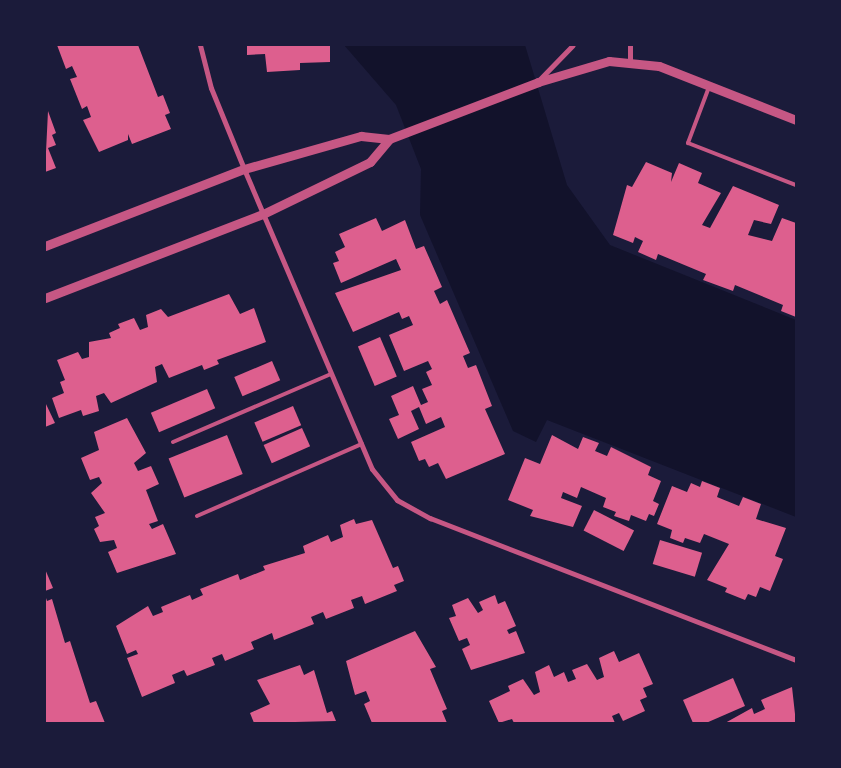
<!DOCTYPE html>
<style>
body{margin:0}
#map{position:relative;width:841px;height:768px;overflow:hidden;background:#1b1b3a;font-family:"Space Grotesk",sans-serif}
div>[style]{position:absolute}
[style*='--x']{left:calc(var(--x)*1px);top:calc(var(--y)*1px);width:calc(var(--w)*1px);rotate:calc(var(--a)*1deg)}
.water>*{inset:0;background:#12122b}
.building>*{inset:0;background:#dd5f8e;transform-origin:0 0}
.service>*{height:4px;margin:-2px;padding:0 2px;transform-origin:2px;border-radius:2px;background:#c65784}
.minor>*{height:5px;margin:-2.5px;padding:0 2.5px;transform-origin:2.5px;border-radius:2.5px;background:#c65784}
.tertiary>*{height:9px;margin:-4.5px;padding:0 4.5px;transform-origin:4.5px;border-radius:4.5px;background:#c65784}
span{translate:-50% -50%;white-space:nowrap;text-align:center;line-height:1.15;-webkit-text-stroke:4px #1b1b3a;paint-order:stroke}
.frame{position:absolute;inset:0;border:46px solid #1b1b3a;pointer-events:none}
</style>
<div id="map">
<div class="water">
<div style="clip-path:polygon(344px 45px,525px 45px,567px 185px,610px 245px,796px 320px,796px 517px,547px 420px,536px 442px,513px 431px,420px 215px,421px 169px,396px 105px)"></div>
</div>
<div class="building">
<div style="clip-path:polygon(57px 45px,138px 45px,158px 97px,163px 95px,170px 113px,165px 115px,171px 129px,132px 144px,128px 134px,128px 140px,99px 152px,83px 120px,91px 117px,87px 106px,82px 109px,70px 79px,77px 77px,72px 66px,66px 69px)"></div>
<div style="clip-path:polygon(247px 45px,330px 45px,330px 62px,300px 63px,300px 70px,267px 72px,265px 54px,247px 55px)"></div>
<div style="clip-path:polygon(48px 111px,56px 133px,52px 135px,56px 145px,48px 148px,56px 168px,45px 172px)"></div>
<div style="clip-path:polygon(646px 162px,672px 173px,671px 182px,679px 163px,702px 173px,698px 183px,721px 193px,702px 225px,710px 228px,733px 186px,779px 205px,771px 224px,754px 220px,748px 235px,772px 241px,782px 218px,796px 223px,796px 317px,781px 311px,783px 305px,735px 285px,733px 291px,703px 280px,706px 274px,658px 254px,656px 260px,638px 252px,643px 241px,635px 237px,633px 243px,613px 235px,627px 185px,632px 187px)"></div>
<div style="clip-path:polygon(376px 218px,382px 231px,405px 220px,416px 249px,424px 246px,442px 287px,434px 291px,440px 304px,447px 300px,470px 353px,463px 356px,468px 368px,476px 365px,492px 406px,485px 409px,505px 454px,446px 479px,438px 463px,429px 467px,425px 459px,419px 461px,411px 442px,445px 427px,441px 417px,426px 424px,419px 407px,411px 411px,419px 429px,398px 439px,389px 419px,399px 415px,391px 396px,413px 386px,421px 405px,428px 402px,422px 389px,432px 385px,426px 372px,432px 369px,428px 361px,404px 371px,389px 335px,413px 325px,409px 316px,402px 319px,399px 312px,353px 332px,335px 293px,401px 270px,396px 259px,341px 283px,333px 263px,339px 261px,335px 252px,345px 247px,339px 234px)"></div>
<div style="clip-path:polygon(229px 294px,240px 314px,254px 308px,266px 342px,217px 360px,219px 364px,204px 370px,202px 365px,169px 378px,162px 364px,155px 367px,157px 382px,111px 403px,104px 393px,96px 396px,99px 411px,83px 416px,81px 410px,59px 418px,52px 398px,64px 393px,60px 382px,65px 380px,57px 360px,78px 352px,82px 359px,89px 357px,89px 342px,111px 338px,109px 333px,120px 328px,118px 324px,134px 318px,140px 330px,148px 327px,146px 315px,161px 309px,168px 317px)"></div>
<div style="left:380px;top:337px;width:43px;height:24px;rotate:67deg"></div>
<div style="left:272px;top:361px;width:21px;height:41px;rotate:67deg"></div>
<div style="left:207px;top:389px;width:21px;height:61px;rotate:67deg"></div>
<div style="clip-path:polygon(45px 402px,55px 423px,45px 427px)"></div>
<div style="left:293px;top:406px;width:21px;height:42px;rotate:67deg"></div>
<div style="clip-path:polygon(127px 418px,146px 453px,134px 463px,138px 471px,151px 466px,159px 484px,146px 490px,158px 521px,149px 524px,152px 529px,163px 524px,176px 554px,117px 573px,108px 552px,117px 548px,114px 540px,100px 542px,94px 529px,99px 526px,95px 517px,105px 513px,91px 493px,102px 483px,99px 477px,90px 480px,81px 458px,99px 450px,94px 432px)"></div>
<div style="left:302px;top:428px;width:20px;height:42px;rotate:66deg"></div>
<div style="left:227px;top:435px;width:42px;height:63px;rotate:68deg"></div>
<div style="clip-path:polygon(552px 435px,578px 449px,583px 437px,599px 443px,595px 451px,607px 456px,611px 447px,651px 467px,648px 475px,661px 481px,653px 501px,659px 504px,654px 516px,649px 514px,646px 521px,631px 515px,629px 521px,614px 516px,616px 512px,603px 507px,606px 498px,581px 487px,577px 498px,563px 492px,561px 498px,582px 506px,573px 527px,530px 516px,533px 510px,508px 500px,525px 458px,540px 464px)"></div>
<div style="clip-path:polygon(702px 481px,720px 488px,717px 497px,739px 506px,743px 497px,761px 504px,756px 519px,786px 528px,775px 556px,783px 559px,770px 591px,760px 587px,756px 597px,748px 594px,745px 600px,725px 592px,727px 588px,707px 580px,729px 544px,704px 534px,700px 543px,685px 538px,683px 543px,670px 538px,672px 530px,657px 524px,672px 486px,687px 492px,691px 483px,700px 487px)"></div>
<div style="left:594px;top:510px;width:45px;height:23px;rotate:27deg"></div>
<div style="clip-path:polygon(354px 519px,356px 524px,372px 520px,393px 568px,398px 566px,404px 581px,394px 585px,397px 591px,365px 604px,362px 596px,351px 600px,354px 608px,326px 619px,323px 612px,311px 617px,314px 624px,274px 640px,272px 633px,251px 642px,254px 649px,225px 661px,222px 654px,212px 658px,215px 665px,187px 676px,184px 670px,172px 675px,175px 683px,142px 697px,127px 658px,138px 654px,136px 650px,127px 654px,116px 626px,148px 606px,153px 616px,163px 612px,161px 607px,190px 595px,192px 600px,203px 595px,200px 589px,238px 574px,240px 580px,265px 570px,263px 566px,305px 553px,303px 546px,328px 535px,331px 542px,343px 537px,340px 525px)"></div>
<div style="left:660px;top:540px;width:44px;height:25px;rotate:17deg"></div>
<div style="clip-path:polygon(45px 569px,53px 588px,45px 591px)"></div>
<div style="clip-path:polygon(45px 595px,47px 601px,52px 599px,65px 643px,70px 641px,90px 703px,96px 701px,105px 723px,45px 723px)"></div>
<div style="clip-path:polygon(495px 595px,498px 604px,505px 601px,516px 626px,507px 630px,509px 634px,516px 631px,525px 653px,471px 670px,462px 649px,470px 645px,467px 638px,459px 641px,449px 618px,456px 616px,452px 605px,468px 598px,478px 613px,483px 610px,479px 602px)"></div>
<div style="clip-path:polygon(415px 631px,436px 667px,430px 669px,447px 709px,442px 711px,447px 723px,453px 723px,372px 723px,364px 704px,370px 701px,366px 691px,355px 695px,346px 661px)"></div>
<div style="clip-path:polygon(614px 651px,619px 662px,639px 653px,653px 684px,643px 688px,647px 697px,640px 700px,645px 711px,623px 721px,619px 713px,612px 716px,615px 723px,514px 723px,512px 719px,499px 723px,489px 701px,510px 691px,508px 686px,523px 679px,534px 695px,540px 692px,535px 672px,549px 665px,554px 677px,564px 672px,568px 682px,576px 679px,572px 670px,587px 664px,597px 680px,604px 677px,599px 658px)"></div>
<div style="clip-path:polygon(300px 665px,304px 675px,314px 670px,327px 713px,332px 711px,336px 721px,254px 723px,250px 713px,270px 704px,257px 680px)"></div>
<div style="clip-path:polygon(733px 678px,745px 706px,706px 723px,693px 723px,683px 700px)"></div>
<div style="clip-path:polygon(792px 687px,796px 723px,725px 723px,752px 708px,754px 714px,765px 709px,761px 700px)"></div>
</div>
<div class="service">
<div style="--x:709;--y:87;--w:60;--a:110.6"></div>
<div style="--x:688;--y:143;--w:116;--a:21.3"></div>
<div style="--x:173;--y:442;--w:172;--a:-23.3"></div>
<div style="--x:197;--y:516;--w:180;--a:-23.6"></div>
</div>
<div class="minor">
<div style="--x:200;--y:45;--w:44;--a:75.7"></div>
<div style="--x:211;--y:88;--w:87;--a:67.8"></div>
<div style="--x:244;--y:169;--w:326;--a:66.9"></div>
<div style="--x:372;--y:469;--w:40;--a:51"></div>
<div style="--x:397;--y:500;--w:38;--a:29"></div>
<div style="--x:430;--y:518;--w:393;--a:21.2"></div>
<div style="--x:630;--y:45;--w:15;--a:90"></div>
<div style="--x:540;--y:79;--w:47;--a:-45.9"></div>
</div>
<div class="tertiary">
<div style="--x:45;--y:246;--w:213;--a:-21.2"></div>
<div style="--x:244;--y:169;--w:122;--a:-15.8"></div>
<div style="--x:361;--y:136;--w:28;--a:6"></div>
<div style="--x:389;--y:139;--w:160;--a:-20.9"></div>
<div style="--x:538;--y:82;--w:74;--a:-16.5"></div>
<div style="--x:609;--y:61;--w:50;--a:5.7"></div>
<div style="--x:659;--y:66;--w:147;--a:21.5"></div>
<div style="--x:45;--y:298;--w:234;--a:-21.1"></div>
<div style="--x:263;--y:214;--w:119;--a:-25.9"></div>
<div style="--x:370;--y:162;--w:30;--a:-50"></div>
</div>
<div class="frame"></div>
</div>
